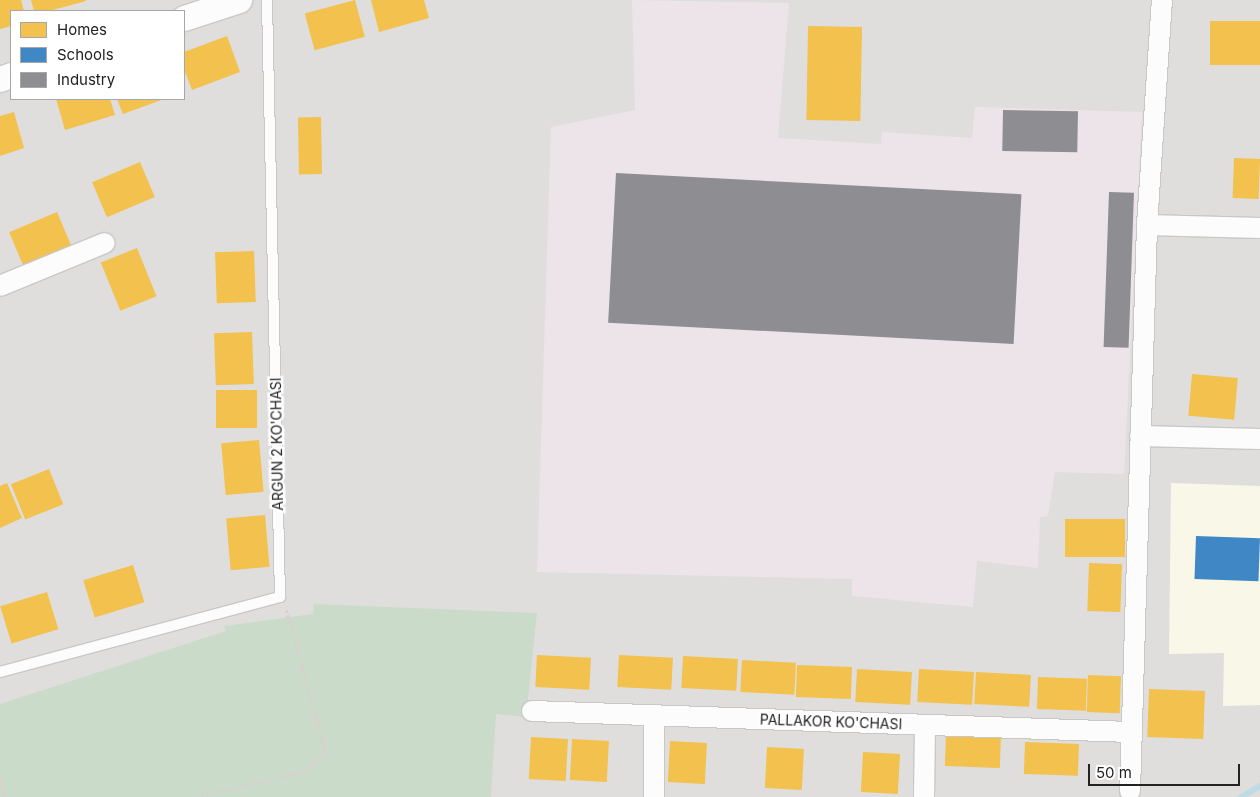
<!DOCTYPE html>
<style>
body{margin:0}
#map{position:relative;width:1260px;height:797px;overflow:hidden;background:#f0eeeb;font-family:Inter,sans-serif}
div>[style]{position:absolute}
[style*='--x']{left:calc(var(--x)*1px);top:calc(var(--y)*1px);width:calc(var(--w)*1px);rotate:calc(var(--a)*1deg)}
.residential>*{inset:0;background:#dfdedc}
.industrial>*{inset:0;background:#ede4e9}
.education>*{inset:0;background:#f8f7e8}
.cemetery>*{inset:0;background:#cadbca}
.homes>*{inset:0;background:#f2c14e;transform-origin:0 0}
.schools>*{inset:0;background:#3f88c5;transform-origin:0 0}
.industry>*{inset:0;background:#8d8d92;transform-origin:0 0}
.stream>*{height:6px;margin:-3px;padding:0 3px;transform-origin:3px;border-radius:3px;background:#bfdbe3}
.path>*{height:3px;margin-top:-1.5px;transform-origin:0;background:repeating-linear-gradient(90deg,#dccecd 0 2.5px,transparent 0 5px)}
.roads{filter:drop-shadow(1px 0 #c9c8c7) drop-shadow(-1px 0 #c9c8c7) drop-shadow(0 1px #c9c8c7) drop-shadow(0 -1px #c9c8c7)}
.service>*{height:10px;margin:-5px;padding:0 5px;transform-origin:5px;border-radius:5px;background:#fdfcfc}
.minor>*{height:20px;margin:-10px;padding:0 10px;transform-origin:10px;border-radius:10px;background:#fdfcfc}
.tertiary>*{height:25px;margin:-12.5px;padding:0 12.5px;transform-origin:12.5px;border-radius:12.5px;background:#fdfcfc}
span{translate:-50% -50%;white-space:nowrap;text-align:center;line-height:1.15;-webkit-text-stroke:5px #fff;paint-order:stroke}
.street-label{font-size:14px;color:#222}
.legend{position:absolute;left:10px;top:10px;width:175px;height:90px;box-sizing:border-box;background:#fff;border:1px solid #a7a7a7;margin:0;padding:6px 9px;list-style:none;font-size:15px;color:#222}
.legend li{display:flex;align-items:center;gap:10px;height:25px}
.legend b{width:25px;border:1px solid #a7a7a7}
.scale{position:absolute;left:1088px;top:764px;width:152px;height:22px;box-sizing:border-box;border:2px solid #222;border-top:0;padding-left:6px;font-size:15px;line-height:18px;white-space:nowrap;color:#222;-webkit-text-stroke:4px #fff;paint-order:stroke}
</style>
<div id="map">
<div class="residential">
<div style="clip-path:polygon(evenodd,0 0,1260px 0,1260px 797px,0 797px,0 0,11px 11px,184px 11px,184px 99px,11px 99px,11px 11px)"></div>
</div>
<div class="industrial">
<div style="clip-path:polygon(632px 0,789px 3px,778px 138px,881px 144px,882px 132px,972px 138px,975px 107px,1142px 112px,1124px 474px,1055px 472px,1048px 516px,1040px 517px,1038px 568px,977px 561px,973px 607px,852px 596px,852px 579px,537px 572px,551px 127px,635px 110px)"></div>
</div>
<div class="education">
<div style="clip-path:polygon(1171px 483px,1260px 486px,1260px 705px,1223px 706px,1224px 653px,1169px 654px)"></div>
</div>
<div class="cemetery">
<div style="clip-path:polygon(314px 604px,537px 613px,526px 717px,496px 714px,491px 797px,0 797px,0 704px,226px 631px,224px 626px,313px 614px)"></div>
</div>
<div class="homes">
<div style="clip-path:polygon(0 0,21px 0,24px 11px,11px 11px,11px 26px,0 29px)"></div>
<div style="clip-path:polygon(31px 0,86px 0,86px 1px,49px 11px,34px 11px)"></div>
<div style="left:355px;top:0;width:38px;height:52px;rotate:75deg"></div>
<div style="clip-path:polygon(371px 0,424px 0,429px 18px,379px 32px)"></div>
<div style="left:1210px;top:21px;width:50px;height:44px"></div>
<div style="left:808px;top:26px;width:54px;height:94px;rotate:1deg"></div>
<div style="clip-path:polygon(227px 36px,240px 72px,192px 90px,184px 69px,184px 52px)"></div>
<div style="clip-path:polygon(56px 99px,110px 99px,115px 115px,65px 130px)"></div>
<div style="clip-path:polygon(117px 99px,164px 99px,123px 114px)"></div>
<div style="clip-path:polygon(14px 112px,24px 148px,0 156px,0 116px)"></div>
<div style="left:321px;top:117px;width:57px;height:23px;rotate:89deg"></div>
<div style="left:1234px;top:158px;width:26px;height:40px;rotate:2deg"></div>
<div style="left:140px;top:162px;width:38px;height:52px;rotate:67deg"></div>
<div style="left:57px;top:212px;width:38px;height:52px;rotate:67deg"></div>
<div style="left:137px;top:248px;width:52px;height:39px;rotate:68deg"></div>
<div style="left:254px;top:251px;width:51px;height:39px;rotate:88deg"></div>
<div style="left:252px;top:332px;width:52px;height:38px;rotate:88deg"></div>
<div style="left:1192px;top:374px;width:46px;height:42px;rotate:5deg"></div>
<div style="left:216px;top:390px;width:41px;height:38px"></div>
<div style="left:259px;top:440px;width:52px;height:38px;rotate:85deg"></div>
<div style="left:49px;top:469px;width:38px;height:41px;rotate:68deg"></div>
<div style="clip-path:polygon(7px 483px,22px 518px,0 528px,0 486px)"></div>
<div style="left:265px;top:515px;width:52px;height:39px;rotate:85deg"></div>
<div style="left:1065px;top:519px;width:60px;height:38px"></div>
<div style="left:1089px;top:563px;width:33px;height:48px;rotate:2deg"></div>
<div style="left:133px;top:565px;width:39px;height:52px;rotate:73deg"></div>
<div style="left:47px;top:592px;width:39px;height:49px;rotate:73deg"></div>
<div style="left:537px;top:655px;width:54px;height:32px;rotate:3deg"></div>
<div style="left:619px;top:655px;width:54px;height:32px;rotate:3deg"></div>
<div style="left:683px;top:656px;width:55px;height:32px;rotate:3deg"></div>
<div style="left:742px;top:660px;width:54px;height:32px;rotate:3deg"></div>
<div style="left:797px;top:665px;width:55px;height:32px;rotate:2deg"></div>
<div style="left:857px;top:669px;width:55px;height:33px;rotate:3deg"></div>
<div style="left:919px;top:669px;width:55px;height:33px;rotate:3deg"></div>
<div style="left:976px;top:672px;width:55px;height:32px;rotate:3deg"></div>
<div style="left:1088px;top:675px;width:33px;height:37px;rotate:2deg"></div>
<div style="left:1038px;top:677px;width:49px;height:32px;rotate:2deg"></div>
<div style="left:1149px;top:689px;width:56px;height:48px;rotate:2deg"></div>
<div style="left:946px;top:734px;width:55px;height:32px;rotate:2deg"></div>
<div style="left:531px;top:737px;width:37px;height:42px;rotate:3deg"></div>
<div style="left:572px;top:739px;width:37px;height:41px;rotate:3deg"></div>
<div style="left:670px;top:741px;width:37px;height:41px;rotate:3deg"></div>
<div style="left:1025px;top:742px;width:54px;height:32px;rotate:2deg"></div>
<div style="left:767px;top:747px;width:37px;height:41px;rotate:3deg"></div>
<div style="left:863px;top:752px;width:37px;height:40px;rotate:3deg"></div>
</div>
<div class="schools">
<div style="left:1196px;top:536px;width:64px;height:43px;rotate:2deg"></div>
</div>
<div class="industry">
<div style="left:1003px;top:110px;width:75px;height:41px;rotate:1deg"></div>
<div style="left:616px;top:173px;width:406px;height:150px;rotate:3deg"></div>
<div style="left:1109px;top:192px;width:25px;height:155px;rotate:2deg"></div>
</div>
<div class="stream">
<div style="--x:1241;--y:797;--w:22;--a:-30"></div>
</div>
<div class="path">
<div style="--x:0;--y:781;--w:17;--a:73"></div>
<div style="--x:197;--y:797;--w:107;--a:-13.5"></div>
<div style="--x:301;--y:772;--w:32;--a:-39"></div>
<div style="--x:326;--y:752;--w:148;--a:-105.6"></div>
</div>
<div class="roads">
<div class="service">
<div style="--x:0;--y:672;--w:290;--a:-15"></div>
<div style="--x:280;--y:597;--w:597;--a:-91.25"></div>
</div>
<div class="minor">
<div style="--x:1147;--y:225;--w:113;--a:1.5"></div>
<div style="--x:0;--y:286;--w:113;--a:-22.3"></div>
<div style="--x:1140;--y:436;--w:120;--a:1.4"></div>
<div style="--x:532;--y:711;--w:599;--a:2.01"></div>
<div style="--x:1130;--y:791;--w:566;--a:-88.28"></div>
<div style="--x:1147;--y:225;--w:225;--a:-86.2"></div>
<div style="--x:654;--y:797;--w:82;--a:-90"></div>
<div style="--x:924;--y:797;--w:72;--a:-89.2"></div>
</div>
<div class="tertiary">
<div style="--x:184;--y:18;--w:58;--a:-18.1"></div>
<div style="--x:0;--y:79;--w:12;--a:-20"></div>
</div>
</div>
<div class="street-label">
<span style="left:277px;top:444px;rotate:-91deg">ARGUN 2 KO'CHASI</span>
<span style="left:831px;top:722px;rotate:2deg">PALLAKOR KO'CHASI</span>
</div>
<ul class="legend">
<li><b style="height:14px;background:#f2c14e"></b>Homes</li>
<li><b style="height:14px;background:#3f88c5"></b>Schools</li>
<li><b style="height:14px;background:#8d8d92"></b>Industry</li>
</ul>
<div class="scale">50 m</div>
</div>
